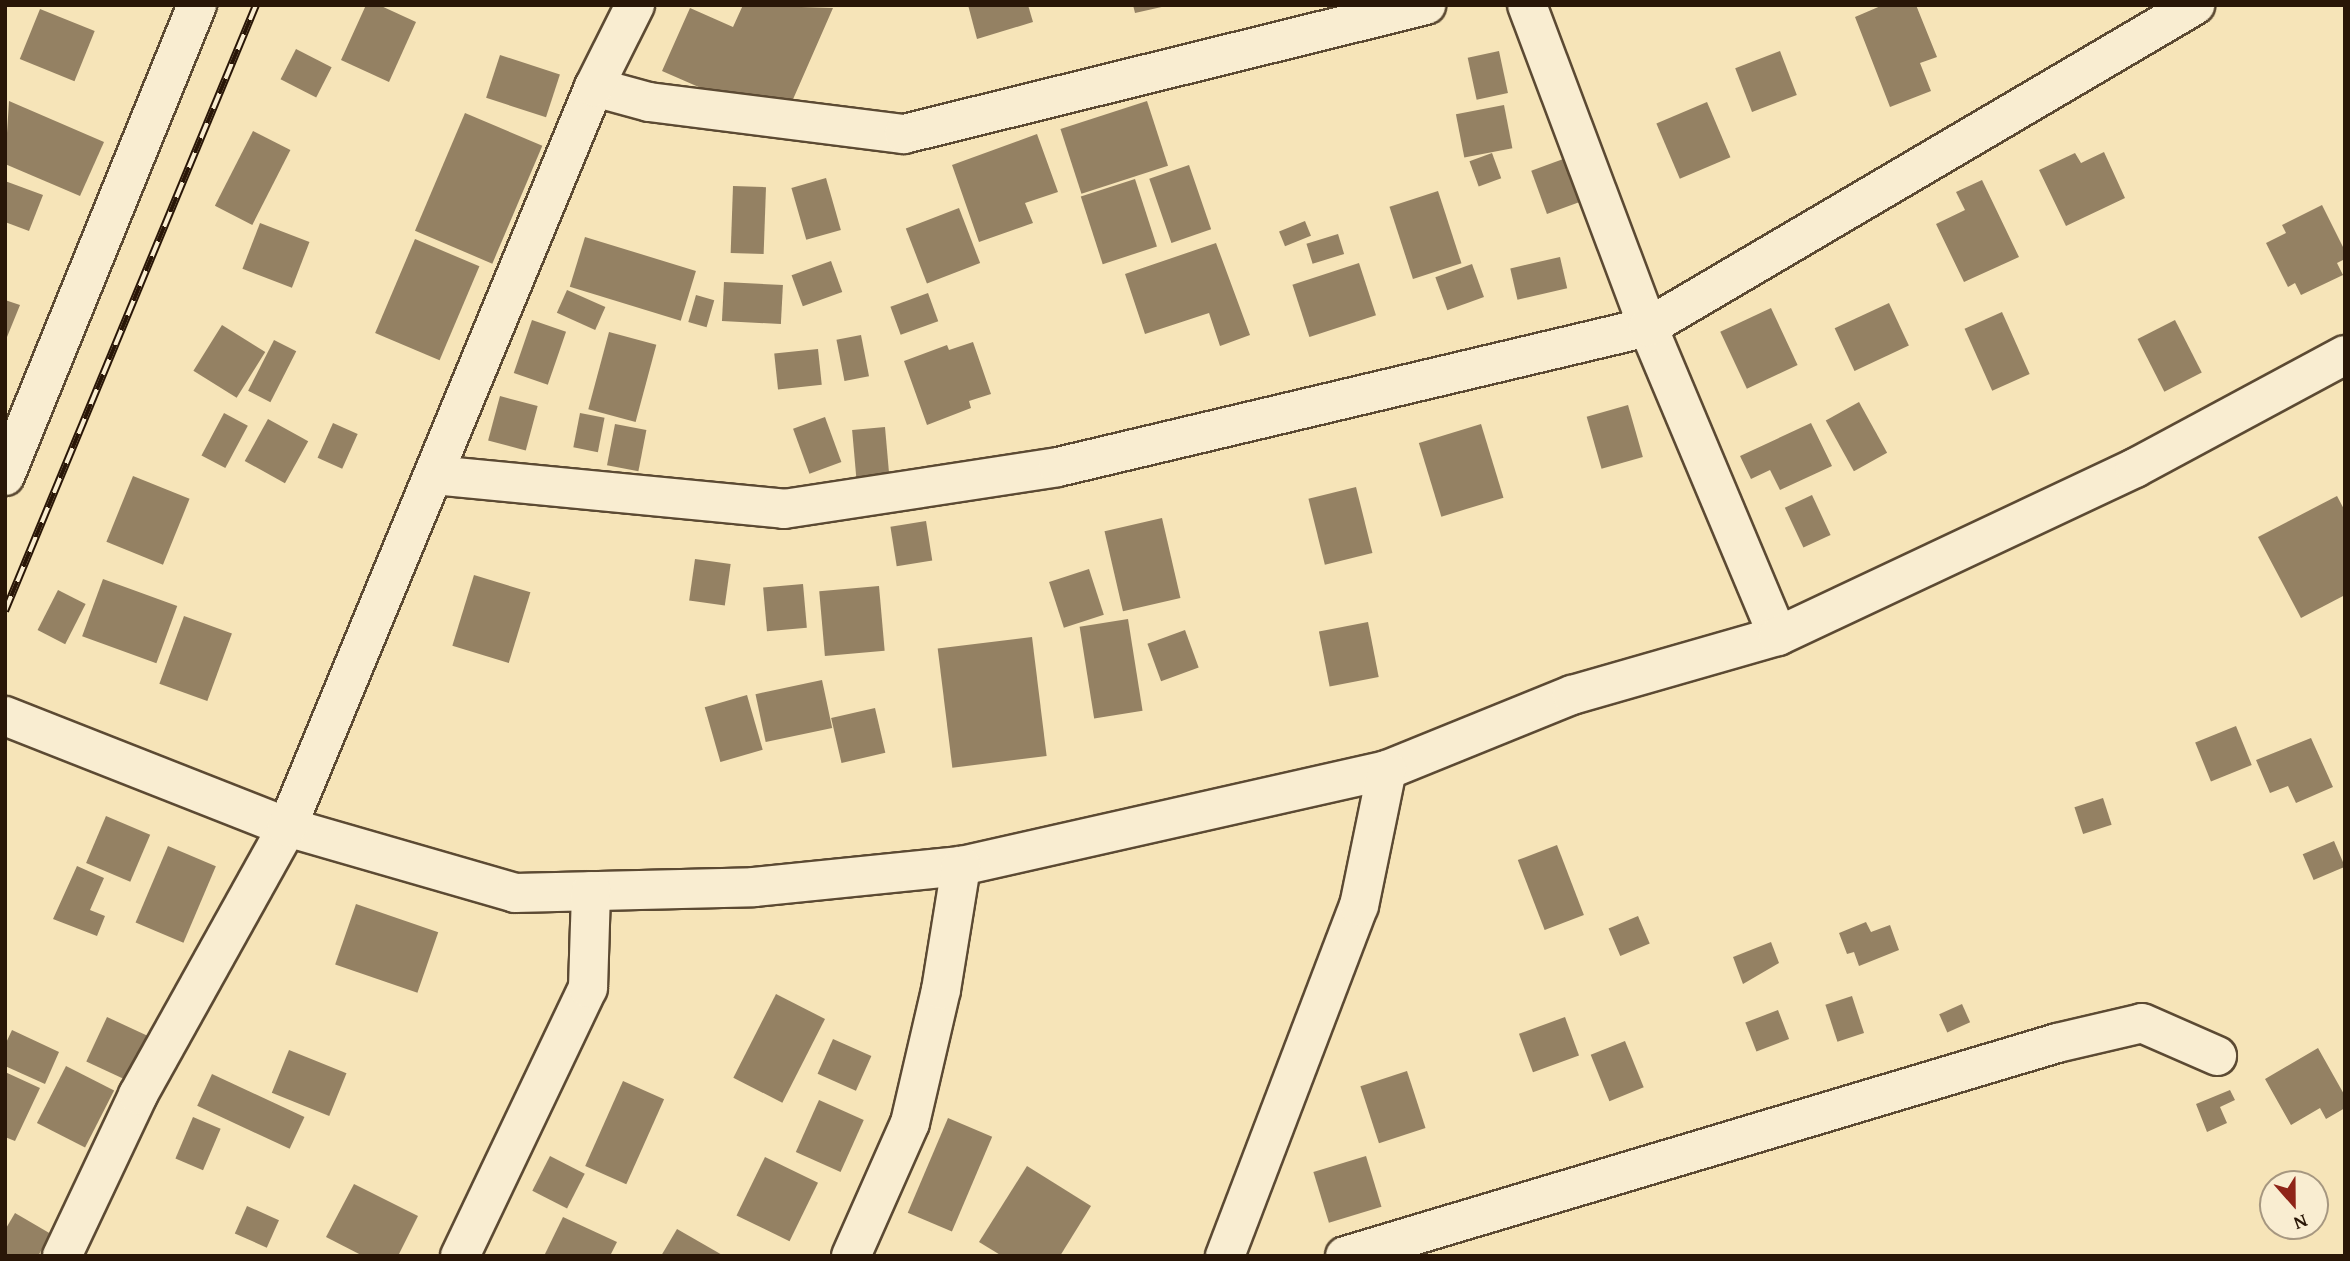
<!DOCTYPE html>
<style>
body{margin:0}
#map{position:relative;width:2350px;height:1261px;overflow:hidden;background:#f6e4b8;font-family:"Gentium Book Plus",serif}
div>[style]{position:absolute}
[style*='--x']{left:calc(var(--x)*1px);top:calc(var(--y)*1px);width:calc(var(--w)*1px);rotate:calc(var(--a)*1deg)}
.building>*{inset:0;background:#948163;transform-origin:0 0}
.roads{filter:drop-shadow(2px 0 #5c4a33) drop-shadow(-2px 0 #5c4a33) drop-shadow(0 2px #5c4a33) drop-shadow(0 -2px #5c4a33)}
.street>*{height:38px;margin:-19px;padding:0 19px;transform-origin:19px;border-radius:19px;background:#f9edd1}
.rail>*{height:8px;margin-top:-4px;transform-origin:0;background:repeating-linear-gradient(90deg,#f9edd1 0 16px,#291607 0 32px);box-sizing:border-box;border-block:2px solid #291607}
span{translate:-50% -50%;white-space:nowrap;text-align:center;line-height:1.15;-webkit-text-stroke:6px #f9edd1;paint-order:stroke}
.frame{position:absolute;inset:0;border:7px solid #291607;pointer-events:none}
.north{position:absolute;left:2259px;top:1170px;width:70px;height:70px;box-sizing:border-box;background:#f9edd1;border:2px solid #a69780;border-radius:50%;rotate:159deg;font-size:19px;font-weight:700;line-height:28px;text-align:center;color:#291607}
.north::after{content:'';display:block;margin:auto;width:24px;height:32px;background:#8f2418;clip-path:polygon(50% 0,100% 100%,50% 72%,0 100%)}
</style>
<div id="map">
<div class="building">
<div style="clip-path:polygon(366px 5px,379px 5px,416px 22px,389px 82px,341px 60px)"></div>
<div style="clip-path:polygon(743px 5px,833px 8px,787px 113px,756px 112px,662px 71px,690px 8px,733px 27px)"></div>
<div style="clip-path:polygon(968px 5px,1028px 5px,1033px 22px,977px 39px)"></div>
<div style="clip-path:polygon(1133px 5px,1165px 5px,1166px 6px,1135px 13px)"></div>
<div style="clip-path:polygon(1883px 5px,1916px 5px,1937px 57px,1920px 63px,1931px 91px,1890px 107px,1855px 17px)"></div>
<div style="left:40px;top:9px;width:59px;height:54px;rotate:22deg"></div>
<div style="left:296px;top:49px;width:40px;height:34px;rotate:27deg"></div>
<div style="left:1499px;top:51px;width:43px;height:32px;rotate:78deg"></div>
<div style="left:1780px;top:51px;width:47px;height:48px;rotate:69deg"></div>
<div style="left:500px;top:55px;width:63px;height:45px;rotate:18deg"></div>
<div style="clip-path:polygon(9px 101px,104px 142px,80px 196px,5px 164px)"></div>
<div style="left:1147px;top:101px;width:68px;height:91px;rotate:72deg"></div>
<div style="left:1707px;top:102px;width:60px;height:55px;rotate:67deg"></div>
<div style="left:1504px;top:105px;width:44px;height:49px;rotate:79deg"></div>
<div style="left:465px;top:113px;width:84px;height:128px;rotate:23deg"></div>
<div style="left:253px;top:131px;width:42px;height:84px;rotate:27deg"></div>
<div style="clip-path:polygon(1037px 134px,1058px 192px,1025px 203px,1033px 223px,979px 242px,952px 165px)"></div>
<div style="clip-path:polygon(2104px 152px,2125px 198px,2066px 226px,2039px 170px,2075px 153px,2081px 163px)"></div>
<div style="left:1492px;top:153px;width:27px;height:24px;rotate:70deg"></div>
<div style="left:1566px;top:158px;width:46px;height:37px;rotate:70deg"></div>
<div style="left:1189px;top:165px;width:68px;height:42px;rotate:71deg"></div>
<div style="left:826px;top:178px;width:54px;height:36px;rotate:74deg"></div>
<div style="left:1135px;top:179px;width:71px;height:57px;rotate:72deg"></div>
<div style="clip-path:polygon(1982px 180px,2019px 257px,1964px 282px,1936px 224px,1965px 210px,1956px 192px)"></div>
<div style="clip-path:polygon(5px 181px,43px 195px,29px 231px,5px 222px)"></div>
<div style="left:733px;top:186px;width:33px;height:67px;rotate:2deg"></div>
<div style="left:1438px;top:191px;width:76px;height:51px;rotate:72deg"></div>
<div style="clip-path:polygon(2322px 205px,2345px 251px,2345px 259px,2337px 263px,2343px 275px,2301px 295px,2295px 283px,2288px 287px,2266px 243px,2286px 233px,2282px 225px)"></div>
<div style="left:959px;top:208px;width:59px;height:57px;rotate:69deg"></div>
<div style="left:1305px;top:221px;width:16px;height:28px;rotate:68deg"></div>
<div style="left:260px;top:223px;width:53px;height:49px;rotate:21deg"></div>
<div style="left:1338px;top:234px;width:21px;height:33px;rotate:73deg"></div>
<div style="left:585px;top:237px;width:116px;height:52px;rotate:17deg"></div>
<div style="left:415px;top:239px;width:70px;height:102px;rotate:23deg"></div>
<div style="clip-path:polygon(1216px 243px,1250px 335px,1220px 346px,1209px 313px,1145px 334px,1125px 274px)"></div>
<div style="left:1560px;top:257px;width:32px;height:51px;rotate:77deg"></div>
<div style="left:831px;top:261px;width:33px;height:42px;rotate:70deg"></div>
<div style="left:1359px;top:263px;width:55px;height:70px;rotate:72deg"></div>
<div style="left:1472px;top:264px;width:35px;height:39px;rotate:70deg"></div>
<div style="left:724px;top:282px;width:59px;height:39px;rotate:3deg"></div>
<div style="left:567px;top:290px;width:42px;height:25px;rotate:24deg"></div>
<div style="left:928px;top:293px;width:30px;height:40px;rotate:70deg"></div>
<div style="left:696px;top:295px;width:19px;height:28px;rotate:16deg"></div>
<div style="clip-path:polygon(5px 300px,20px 305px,5px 342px)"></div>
<div style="left:1889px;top:303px;width:47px;height:60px;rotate:65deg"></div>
<div style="left:1771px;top:308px;width:63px;height:56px;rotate:65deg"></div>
<div style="left:2002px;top:312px;width:68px;height:41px;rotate:66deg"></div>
<div style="left:532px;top:320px;width:36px;height:56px;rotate:19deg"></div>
<div style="left:2175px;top:320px;width:59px;height:42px;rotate:63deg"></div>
<div style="left:222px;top:325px;width:51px;height:54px;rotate:32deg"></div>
<div style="left:609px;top:332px;width:49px;height:80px;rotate:15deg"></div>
<div style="left:861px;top:335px;width:42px;height:25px;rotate:79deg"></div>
<div style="left:274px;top:340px;width:25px;height:57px;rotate:27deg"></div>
<div style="clip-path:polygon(973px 342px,991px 394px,969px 401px,971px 408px,927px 425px,904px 361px,947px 345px,949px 350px)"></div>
<div style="left:818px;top:349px;width:36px;height:44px;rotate:84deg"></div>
<div style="left:500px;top:396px;width:39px;height:46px;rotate:15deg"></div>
<div style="left:1859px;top:402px;width:58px;height:38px;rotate:61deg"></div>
<div style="left:1628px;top:405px;width:54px;height:43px;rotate:74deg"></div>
<div style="left:224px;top:413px;width:27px;height:48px;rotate:28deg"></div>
<div style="left:580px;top:413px;width:25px;height:35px;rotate:11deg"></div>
<div style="left:825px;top:417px;width:48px;height:34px;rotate:70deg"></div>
<div style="left:268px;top:419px;width:46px;height:48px;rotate:29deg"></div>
<div style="left:333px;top:423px;width:27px;height:38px;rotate:24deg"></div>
<div style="clip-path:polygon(1811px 423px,1832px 466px,1780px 490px,1770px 470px,1751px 479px,1740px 456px)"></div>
<div style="left:615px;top:424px;width:32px;height:42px;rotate:11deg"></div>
<div style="left:1481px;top:424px;width:77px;height:65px;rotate:73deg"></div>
<div style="left:885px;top:427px;width:48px;height:33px;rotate:85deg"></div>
<div style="left:133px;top:476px;width:61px;height:71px;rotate:22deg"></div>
<div style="left:1356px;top:487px;width:68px;height:49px;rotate:76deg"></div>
<div style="left:1812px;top:495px;width:44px;height:30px;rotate:65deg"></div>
<div style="clip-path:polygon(2337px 496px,2345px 511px,2345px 595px,2301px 618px,2258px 537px)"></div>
<div style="left:1162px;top:518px;width:82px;height:59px;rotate:77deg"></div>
<div style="left:926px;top:521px;width:40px;height:36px;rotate:81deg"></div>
<div style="left:695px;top:559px;width:36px;height:42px;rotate:8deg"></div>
<div style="left:1089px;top:569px;width:48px;height:42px;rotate:72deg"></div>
<div style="left:474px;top:575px;width:59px;height:74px;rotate:17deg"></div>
<div style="left:103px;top:579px;width:79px;height:61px;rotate:20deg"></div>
<div style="left:803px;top:584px;width:44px;height:40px;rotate:85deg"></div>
<div style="left:879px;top:586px;width:65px;height:60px;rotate:85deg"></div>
<div style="left:58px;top:590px;width:31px;height:45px;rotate:27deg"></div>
<div style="left:184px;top:616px;width:51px;height:72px;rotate:20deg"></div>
<div style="left:1128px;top:619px;width:93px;height:49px;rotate:81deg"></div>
<div style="left:1368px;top:622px;width:56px;height:50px;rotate:79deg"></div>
<div style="left:1185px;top:630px;width:40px;height:40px;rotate:70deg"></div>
<div style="left:1032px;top:637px;width:120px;height:95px;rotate:83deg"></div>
<div style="left:822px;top:680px;width:49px;height:68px;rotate:78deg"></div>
<div style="left:747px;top:695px;width:57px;height:44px;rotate:74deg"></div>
<div style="left:875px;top:708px;width:46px;height:45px;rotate:77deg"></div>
<div style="left:2236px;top:726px;width:42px;height:44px;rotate:68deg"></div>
<div style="clip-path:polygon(2311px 738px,2333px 787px,2296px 803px,2288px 786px,2270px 793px,2256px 760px)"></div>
<div style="left:2103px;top:798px;width:28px;height:30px;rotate:72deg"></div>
<div style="left:106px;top:816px;width:48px;height:51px;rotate:23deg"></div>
<div style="left:2334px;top:841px;width:28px;height:34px;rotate:67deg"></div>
<div style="left:1557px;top:845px;width:75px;height:42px;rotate:69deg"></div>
<div style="left:168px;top:846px;width:52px;height:83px;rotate:23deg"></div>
<div style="clip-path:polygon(77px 866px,104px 878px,90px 910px,105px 916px,97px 936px,53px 919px)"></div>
<div style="left:356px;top:904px;width:87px;height:64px;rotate:19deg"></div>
<div style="left:1638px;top:916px;width:30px;height:32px;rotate:67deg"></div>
<div style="clip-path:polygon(1866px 922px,1871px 932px,1890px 925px,1899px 950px,1859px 966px,1854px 952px,1847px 954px,1839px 933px)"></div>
<div style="clip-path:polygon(1771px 942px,1779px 963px,1743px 984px,1733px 957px)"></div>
<div style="left:776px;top:994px;width:55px;height:94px;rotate:27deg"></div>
<div style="left:1852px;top:996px;width:39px;height:28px;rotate:72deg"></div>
<div style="left:1962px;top:1004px;width:20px;height:25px;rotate:66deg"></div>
<div style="left:1778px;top:1010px;width:31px;height:35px;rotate:69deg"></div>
<div style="left:107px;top:1017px;width:47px;height:49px;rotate:25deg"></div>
<div style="left:1565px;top:1017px;width:41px;height:49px;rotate:70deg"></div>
<div style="clip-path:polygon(12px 1030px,59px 1052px,45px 1084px,5px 1066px,5px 1045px)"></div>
<div style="left:833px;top:1039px;width:42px;height:38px;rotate:24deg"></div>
<div style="left:1625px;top:1041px;width:50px;height:37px;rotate:68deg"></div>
<div style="clip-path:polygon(2318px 1048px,2345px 1096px,2345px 1108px,2326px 1119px,2320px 1108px,2291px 1125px,2265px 1079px)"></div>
<div style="left:289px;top:1050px;width:62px;height:46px;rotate:22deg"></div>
<div style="left:66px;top:1066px;width:54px;height:64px;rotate:27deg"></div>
<div style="left:1407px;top:1071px;width:60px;height:49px;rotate:72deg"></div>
<div style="clip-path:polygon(5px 1072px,40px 1088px,15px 1141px,5px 1137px)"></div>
<div style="left:212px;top:1074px;width:102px;height:35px;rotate:25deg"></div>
<div style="left:623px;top:1081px;width:45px;height:93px;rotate:24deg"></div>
<div style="clip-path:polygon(2230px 1090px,2235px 1100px,2220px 1107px,2227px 1123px,2207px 1132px,2196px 1104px)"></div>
<div style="left:819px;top:1100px;width:49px;height:57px;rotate:24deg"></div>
<div style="left:193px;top:1117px;width:30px;height:45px;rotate:23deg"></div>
<div style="left:948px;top:1118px;width:48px;height:103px;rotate:23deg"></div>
<div style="left:550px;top:1156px;width:39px;height:39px;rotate:27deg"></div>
<div style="left:1366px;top:1156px;width:53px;height:55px;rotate:73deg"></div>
<div style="left:765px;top:1157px;width:59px;height:65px;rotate:26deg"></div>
<div style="clip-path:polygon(1027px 1166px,1091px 1206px,1060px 1256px,1002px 1256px,979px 1242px)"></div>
<div style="clip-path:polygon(354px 1184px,418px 1216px,398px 1256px,363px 1256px,326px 1237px)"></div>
<div style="left:247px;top:1206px;width:35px;height:30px;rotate:24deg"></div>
<div style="clip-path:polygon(15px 1213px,51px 1234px,38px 1256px,5px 1256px,5px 1230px)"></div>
<div style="clip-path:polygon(563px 1217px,617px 1242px,610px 1256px,544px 1256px)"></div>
<div style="clip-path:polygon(677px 1229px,724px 1256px,661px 1256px)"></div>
</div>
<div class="roads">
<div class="street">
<div style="--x:1527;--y:5;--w:344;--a:69.4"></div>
<div style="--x:1648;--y:327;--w:335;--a:67.2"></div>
<div style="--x:594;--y:87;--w:57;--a:15.3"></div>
<div style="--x:649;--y:102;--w:257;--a:7.2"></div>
<div style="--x:904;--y:134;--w:538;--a:-13.88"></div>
<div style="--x:434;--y:475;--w:352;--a:5.5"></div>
<div style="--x:784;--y:509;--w:277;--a:-8.7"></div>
<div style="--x:1058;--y:467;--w:606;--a:-13.35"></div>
<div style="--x:1648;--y:327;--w:635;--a:-30.48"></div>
<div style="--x:5;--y:476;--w:509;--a:-67.82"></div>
<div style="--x:5;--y:716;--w:303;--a:21.5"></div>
<div style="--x:287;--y:827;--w:237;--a:16.1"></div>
<div style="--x:515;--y:893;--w:239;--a:-1.4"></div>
<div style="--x:754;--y:887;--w:208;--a:-5.8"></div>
<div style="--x:961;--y:866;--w:437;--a:-12.7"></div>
<div style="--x:1387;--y:770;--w:200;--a:-22.1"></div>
<div style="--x:1572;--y:695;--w:214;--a:-16"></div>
<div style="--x:1778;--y:636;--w:395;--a:-25.2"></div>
<div style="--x:2135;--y:468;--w:238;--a:-28.3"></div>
<div style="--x:62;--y:1256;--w:178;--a:-64.7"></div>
<div style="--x:138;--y:1095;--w:307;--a:-60.9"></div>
<div style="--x:287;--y:827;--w:801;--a:-67.47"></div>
<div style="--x:594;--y:87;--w:92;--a:-63.4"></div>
<div style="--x:460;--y:1256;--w:297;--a:-64.5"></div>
<div style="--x:588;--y:988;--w:97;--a:-88.2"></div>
<div style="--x:851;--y:1256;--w:145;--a:-66.1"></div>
<div style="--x:910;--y:1123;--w:137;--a:-76.9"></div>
<div style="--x:941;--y:990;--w:126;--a:-80.8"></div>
<div style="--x:1225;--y:1256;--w:375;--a:-69.1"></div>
<div style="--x:1359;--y:906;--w:139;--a:-78.4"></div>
<div style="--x:1345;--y:1256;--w:743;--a:-16.65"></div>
<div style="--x:2057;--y:1043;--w:87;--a:-13.2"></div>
<div style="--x:2142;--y:1023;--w:82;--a:23.7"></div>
</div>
</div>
<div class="rail">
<div style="--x:5;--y:611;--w:656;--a:-67.5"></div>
</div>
<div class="frame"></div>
<div class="north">N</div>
</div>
